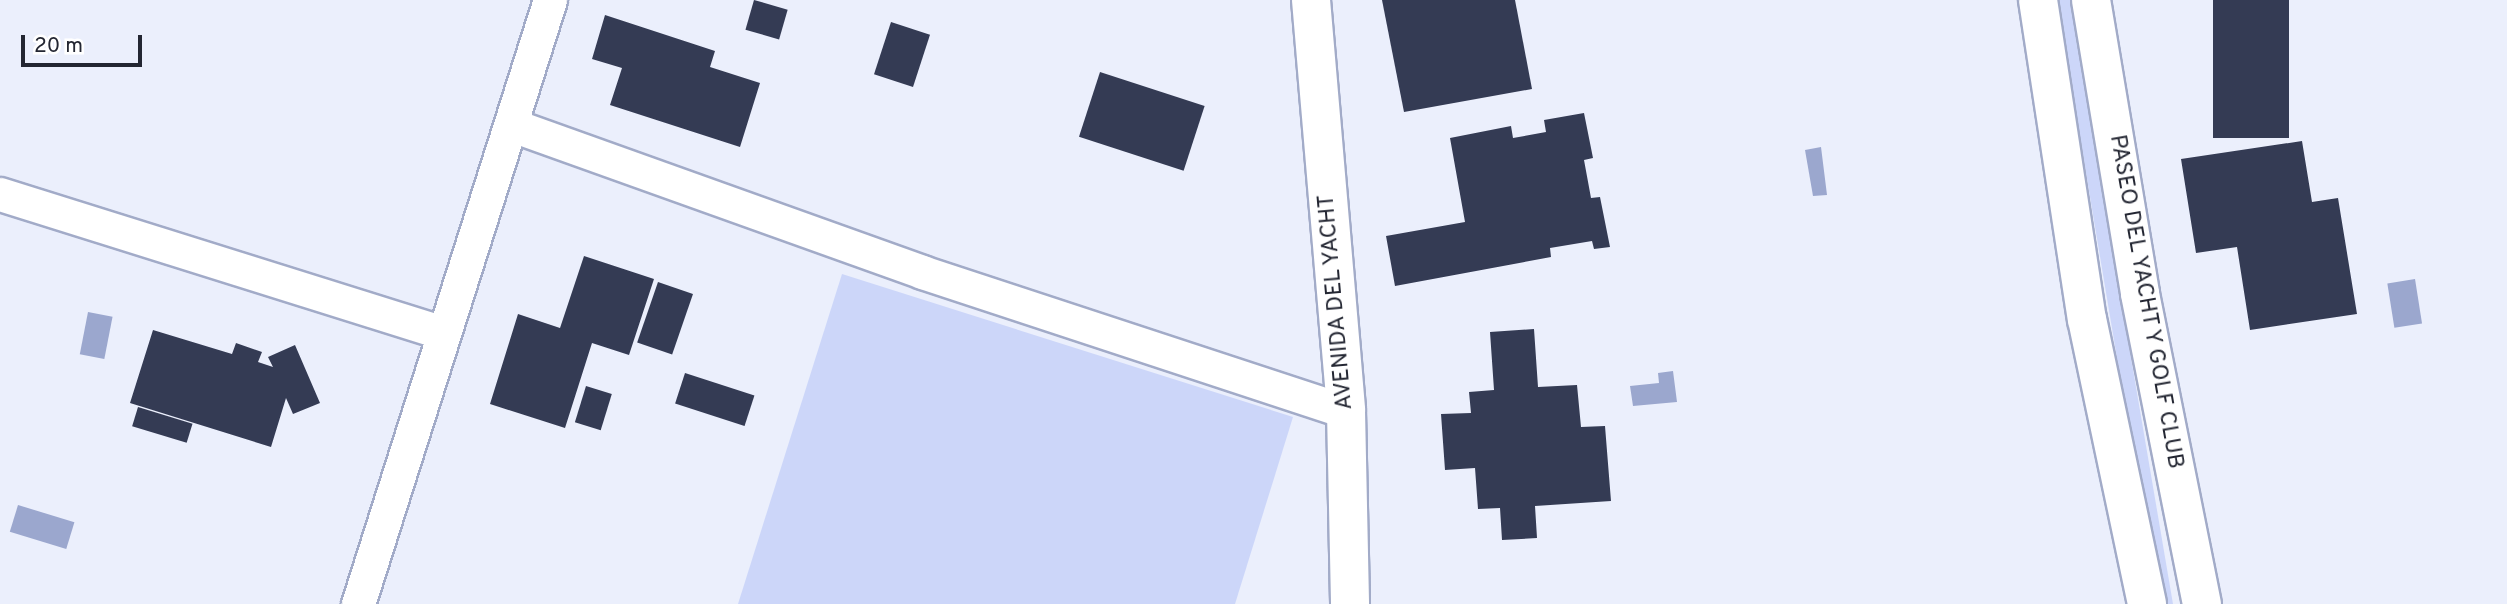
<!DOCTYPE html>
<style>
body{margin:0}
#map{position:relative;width:2507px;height:604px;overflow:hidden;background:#ebeffc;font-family:Overpass,sans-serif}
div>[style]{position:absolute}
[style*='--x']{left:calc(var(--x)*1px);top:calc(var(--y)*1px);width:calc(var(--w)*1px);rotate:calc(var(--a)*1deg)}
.green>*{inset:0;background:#ccd6f9}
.water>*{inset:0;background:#9ba7ce;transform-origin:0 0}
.building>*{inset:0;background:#343b54;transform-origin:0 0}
.roads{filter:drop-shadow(2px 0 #a2abc8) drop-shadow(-2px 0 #a2abc8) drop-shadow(0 2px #a2abc8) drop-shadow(0 -2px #a2abc8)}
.street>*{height:33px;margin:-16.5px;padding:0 16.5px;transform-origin:16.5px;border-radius:16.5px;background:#fff}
.secondary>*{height:38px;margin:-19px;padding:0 19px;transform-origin:19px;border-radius:19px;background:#fff}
span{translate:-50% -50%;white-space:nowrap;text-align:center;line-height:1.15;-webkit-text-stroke:7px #fff;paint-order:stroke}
.street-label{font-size:23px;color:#232632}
.scale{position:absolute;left:21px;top:35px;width:121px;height:32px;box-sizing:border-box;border:4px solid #232632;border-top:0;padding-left:9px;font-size:21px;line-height:24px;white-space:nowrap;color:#232632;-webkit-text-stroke:5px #fff;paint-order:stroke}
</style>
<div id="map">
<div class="green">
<div style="clip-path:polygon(2057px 0,2070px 0,2173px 604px,2160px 604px,2152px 567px)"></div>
<div style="clip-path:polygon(842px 274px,1293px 417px,1235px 604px,738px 604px)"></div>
</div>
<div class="water">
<div style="clip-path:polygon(1821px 147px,1827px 195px,1813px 196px,1805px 150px)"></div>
<div style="left:2415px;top:279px;width:45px;height:28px;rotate:81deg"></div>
<div style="left:88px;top:312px;width:25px;height:43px;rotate:11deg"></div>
<div style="clip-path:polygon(1673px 371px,1677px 402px,1633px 406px,1630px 386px,1659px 383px,1658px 373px)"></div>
<div style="left:18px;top:505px;width:59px;height:28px;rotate:17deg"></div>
</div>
<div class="building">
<div style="left:754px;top:0;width:35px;height:31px;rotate:16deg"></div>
<div style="clip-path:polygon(1382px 0,1515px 0,1532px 89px,1404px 112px)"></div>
<div style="left:2213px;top:0;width:76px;height:138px"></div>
<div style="clip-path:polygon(605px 15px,715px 51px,710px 67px,760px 83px,740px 147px,610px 105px,622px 68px,592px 59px)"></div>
<div style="left:891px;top:22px;width:41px;height:55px;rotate:18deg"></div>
<div style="left:1100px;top:72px;width:110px;height:68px;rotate:18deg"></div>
<div style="clip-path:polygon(1584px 113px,1593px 158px,1584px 160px,1591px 198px,1600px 197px,1610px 247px,1594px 249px,1592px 241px,1550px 248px,1551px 257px,1395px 286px,1386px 236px,1465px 222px,1450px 138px,1511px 126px,1513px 138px,1546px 132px,1544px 120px)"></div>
<div style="clip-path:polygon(2302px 141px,2312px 202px,2338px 198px,2357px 314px,2250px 330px,2237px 247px,2196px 253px,2181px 159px)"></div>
<div style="clip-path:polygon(584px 256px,654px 279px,629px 355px,592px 343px,565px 428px,490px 404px,518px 314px,560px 328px)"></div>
<div style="left:658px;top:282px;width:37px;height:64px;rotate:19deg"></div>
<div style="clip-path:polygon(1534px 329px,1538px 387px,1577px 385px,1581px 427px,1605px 426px,1611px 501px,1535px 506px,1537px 538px,1502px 540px,1500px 508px,1478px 509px,1475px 468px,1445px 470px,1441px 414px,1471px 413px,1469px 392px,1494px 390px,1490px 332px)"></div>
<div style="clip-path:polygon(153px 330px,232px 354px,236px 343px,262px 352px,258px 362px,273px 367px,268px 357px,295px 345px,320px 403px,293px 414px,286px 398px,271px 447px,130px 403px)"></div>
<div style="left:685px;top:373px;width:73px;height:32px;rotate:18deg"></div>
<div style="left:586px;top:386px;width:27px;height:38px;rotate:17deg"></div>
<div style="left:138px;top:407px;width:57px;height:20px;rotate:17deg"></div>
</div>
<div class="roads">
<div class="street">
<div style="--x:512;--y:125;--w:436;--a:19.7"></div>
<div style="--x:922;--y:272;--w:446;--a:18.2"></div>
<div style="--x:0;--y:194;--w:465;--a:17.4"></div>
<div style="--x:358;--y:604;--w:634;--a:-72.37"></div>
</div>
<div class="secondary">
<div style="--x:1311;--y:0;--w:412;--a:85.1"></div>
<div style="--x:1346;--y:411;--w:193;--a:88.8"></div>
<div style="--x:2038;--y:0;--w:323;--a:81.3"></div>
<div style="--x:2087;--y:319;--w:291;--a:78.1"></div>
<div style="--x:2091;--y:0;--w:298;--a:80.5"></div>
<div style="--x:2140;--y:294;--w:316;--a:78.7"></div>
</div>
</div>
<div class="street-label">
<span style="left:1337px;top:302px;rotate:-95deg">AVENIDA DEL YACHT</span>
<span style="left:2145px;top:302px;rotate:80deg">PASEO DEL YACHT Y GOLF CLUB</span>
</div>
<div class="scale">20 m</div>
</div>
